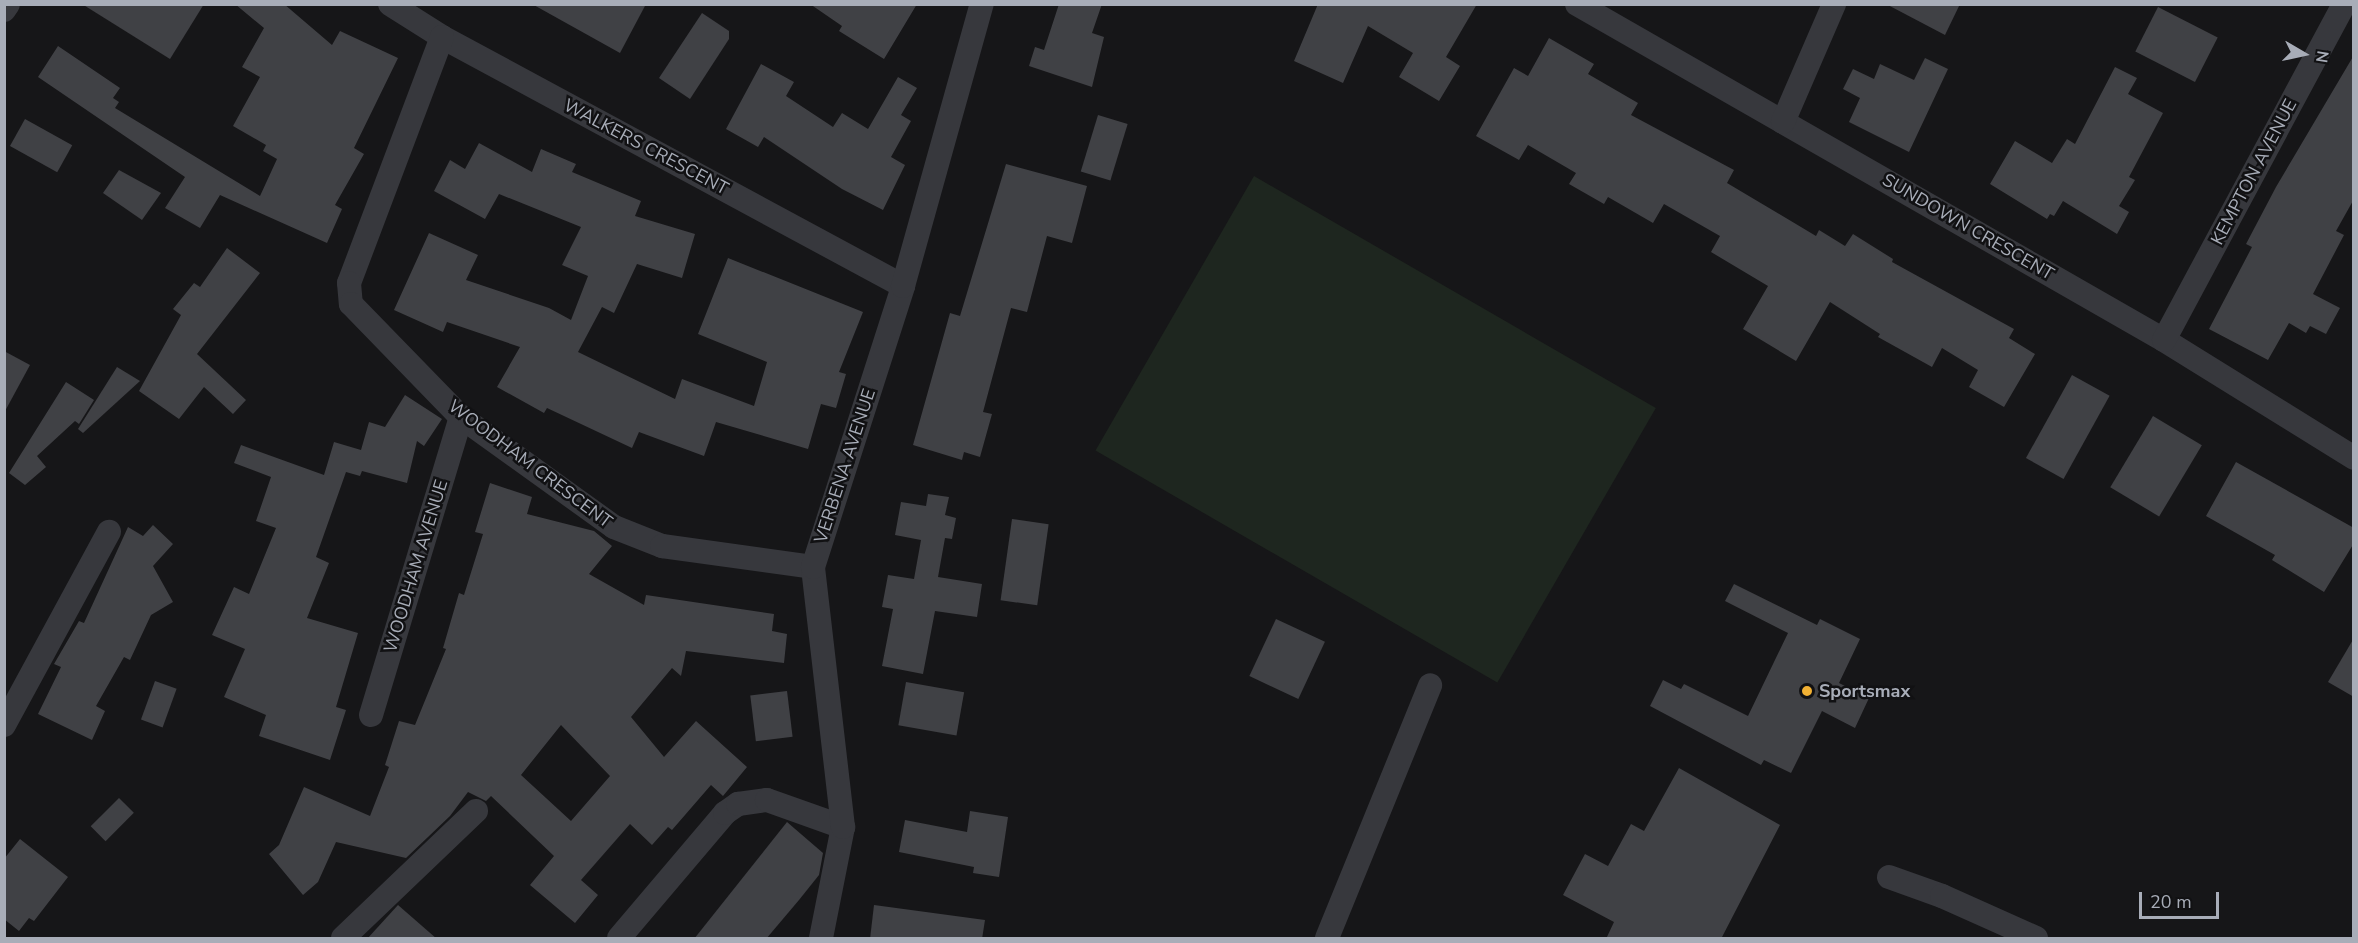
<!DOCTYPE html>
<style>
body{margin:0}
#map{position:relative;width:2358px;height:943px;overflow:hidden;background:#161618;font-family:"Nunito Sans",sans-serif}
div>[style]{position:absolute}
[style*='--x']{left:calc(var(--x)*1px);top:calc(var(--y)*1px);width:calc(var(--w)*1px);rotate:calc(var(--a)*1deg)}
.green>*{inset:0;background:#1e261f;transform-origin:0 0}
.building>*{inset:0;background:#404145;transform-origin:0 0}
.street>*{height:24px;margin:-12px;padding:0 12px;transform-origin:12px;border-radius:12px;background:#37383d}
.dots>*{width:16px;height:16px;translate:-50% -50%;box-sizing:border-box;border:3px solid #111113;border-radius:50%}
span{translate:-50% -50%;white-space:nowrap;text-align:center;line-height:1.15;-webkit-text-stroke:5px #111113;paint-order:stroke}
.street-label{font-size:18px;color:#a8adb8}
.poi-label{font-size:18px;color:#a8adb8;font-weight:700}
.left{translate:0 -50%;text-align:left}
.frame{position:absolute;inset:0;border:6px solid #a8adb8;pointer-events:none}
.north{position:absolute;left:2274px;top:24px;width:60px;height:60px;-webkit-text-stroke:4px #111113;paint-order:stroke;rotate:99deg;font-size:16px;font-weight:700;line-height:24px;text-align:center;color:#a8adb8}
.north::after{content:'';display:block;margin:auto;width:21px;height:27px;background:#a8adb8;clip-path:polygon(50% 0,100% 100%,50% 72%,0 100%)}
.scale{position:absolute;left:2139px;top:892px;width:80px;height:27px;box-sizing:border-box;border:3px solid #a8adb8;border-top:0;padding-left:8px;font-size:18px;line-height:21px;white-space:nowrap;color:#a8adb8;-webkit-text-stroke:4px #111113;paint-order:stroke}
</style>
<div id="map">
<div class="green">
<div style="left:1254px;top:176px;width:464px;height:317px;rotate:30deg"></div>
</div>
<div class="building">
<div style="clip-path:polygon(82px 4px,204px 4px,170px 59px)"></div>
<div style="clip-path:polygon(235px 4px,284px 4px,332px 45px,340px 31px,398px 58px,354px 148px,364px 154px,335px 205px,342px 209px,327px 243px,220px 195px,200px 228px,165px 208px,185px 177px,38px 77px,58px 46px,120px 88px,113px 98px,119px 102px,115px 108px,260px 196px,277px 159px,263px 151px,266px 145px,233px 126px,260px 77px,242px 67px,264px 28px)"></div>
<div style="clip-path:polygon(532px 4px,646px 4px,620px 53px)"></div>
<div style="clip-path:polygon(810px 4px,917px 4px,884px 59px,839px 31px,842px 26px)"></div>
<div style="clip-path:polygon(1059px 4px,1102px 4px,1092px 33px,1104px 37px,1092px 87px,1029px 66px,1035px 47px,1044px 50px)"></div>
<div style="clip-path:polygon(1318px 4px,1477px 4px,1446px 57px,1460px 66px,1439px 101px,1399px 77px,1413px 53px,1368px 26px,1343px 83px,1294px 61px)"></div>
<div style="clip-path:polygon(1886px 4px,1960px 4px,1945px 35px)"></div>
<div style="left:2158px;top:7px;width:67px;height:50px;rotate:27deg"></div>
<div style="clip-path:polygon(702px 13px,729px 31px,729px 39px,690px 99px,659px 78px)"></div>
<div style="clip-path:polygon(1549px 38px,1594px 64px,1588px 74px,1638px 103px,1631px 115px,1734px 170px,1727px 183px,1816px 236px,1819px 230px,1845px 246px,1853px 234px,1893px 259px,1892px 262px,2014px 329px,2009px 338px,2035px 354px,2004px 407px,1969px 387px,1978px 370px,1942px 348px,1932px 367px,1878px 337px,1880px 334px,1830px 302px,1796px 361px,1743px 329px,1768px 286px,1711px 252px,1720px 236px,1664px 204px,1653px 223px,1608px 197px,1604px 204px,1569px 184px,1576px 173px,1528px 145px,1519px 160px,1476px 136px,1514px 68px,1528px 76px)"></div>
<div style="clip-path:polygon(2354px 55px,2354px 199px,2336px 231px,2344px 235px,2313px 294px,2340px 308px,2326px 334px,2310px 326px,2306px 333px,2289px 323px,2268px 360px,2209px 329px,2252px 247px,2246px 244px,2276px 187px)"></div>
<div style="clip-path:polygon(1925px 58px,1948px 69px,1909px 152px,1849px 122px,1860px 98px,1843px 89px,1853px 69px,1874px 79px,1880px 64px,1914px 80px)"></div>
<div style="clip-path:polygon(761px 64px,794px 82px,786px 96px,833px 127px,842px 113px,868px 129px,898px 77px,917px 88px,901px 115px,911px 121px,891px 157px,905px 165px,883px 210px,842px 189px,764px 137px,758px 147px,726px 129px)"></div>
<div style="clip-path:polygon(2115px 67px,2137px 78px,2128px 94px,2163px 113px,2129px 177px,2135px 180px,2119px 206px,2129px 212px,2117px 234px,2063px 201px,2054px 216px,2050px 214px,2047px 219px,1990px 184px,2015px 141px,2052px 163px,2067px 139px,2075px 144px)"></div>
<div style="left:1098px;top:115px;width:31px;height:59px;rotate:17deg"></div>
<div style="left:25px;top:119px;width:54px;height:31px;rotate:29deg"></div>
<div style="clip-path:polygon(479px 143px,532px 172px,541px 149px,576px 164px,572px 172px,641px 201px,635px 216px,695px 234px,682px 278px,637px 264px,614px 313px,602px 307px,578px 352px,675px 399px,682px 379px,754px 406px,767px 362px,698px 334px,728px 258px,863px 312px,839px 372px,846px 374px,836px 408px,821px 404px,808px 449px,716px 422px,704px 456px,639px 432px,632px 448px,547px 408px,544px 413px,497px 387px,520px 347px,447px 322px,443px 332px,394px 310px,429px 233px,478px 255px,466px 280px,549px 308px,571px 320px,588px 276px,562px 265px,581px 227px,499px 194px,485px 219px,434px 191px,450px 160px,465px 169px)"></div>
<div style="clip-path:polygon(1006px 164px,1087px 186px,1072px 243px,1047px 236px,1027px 312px,1011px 308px,983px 412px,992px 414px,980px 457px,964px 452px,962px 460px,913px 445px,950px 313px,960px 316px)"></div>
<div style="clip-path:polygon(119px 170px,161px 193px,142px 220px,103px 193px)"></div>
<div style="clip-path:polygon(227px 248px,260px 273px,197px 354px,246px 400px,233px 414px,204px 387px,179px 419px,139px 391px,181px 315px,173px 309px,194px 283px,200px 287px)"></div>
<div style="clip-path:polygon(4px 351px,30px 365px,4px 413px)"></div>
<div style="clip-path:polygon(117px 367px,140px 381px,83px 433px,78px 429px)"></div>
<div style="left:2072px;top:375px;width:43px;height:95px;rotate:29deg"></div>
<div style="clip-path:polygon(66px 382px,94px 400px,79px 424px,75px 421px,37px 456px,46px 467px,25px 485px,9px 473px)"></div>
<div style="clip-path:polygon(405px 395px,442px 419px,424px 446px,417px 441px,407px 483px,362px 471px,360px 476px,346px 472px,316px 557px,329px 563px,307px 618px,358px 633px,336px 707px,346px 710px,330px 760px,259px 736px,266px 715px,224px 697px,245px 649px,212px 635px,234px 587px,249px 594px,276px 528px,256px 521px,271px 477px,234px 463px,241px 445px,324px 475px,334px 442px,361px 450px,369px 422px,385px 427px)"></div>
<div style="left:2153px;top:416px;width:57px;height:83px;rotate:31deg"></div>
<div style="clip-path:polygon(2236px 462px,2354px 528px,2354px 543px,2324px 592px,2272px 560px,2275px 555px,2206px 516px)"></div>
<div style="clip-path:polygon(evenodd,490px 483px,532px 497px,527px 514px,594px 531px,612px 546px,589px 574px,644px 605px,646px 595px,774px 614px,772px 631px,787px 634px,784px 663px,686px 651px,681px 676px,672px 668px,631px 717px,664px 757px,696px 721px,747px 767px,723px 796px,711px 785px,672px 830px,668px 827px,652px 845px,630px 824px,581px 880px,598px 895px,575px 923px,530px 885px,554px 856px,491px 796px,486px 801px,468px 792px,450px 816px,406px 858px,336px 842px,318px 882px,303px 895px,269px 854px,279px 845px,304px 787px,370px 816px,389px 767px,385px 765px,399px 721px,415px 725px,446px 649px,443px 648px,459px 593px,464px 595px,483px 534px,475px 532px,490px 483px,561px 725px,610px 776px,571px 821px,521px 775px,561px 725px)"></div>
<div style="clip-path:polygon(928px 494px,949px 497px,945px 515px,956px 518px,952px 539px,945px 538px,938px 577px,982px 584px,977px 617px,935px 611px,923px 674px,882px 666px,893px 609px,882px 607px,888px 575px,914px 579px,921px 540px,895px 535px,901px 502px,926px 506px)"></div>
<div style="left:1012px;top:519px;width:37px;height:82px;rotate:8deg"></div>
<div style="clip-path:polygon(153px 525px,173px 544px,153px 566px,173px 602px,151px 615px,130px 660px,124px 657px,96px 706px,105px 711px,92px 740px,38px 714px,61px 667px,54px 664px,79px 621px,84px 623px,128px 527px,143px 536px)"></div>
<div style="clip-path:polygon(1734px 584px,1817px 625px,1820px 619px,1860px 639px,1839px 683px,1869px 698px,1855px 728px,1822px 711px,1791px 773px,1764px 760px,1761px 765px,1650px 706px,1663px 680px,1681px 689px,1684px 684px,1748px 716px,1788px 633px,1725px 601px)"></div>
<div style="left:1276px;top:619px;width:54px;height:63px;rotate:25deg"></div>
<div style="clip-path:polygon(2354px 638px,2354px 697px,2328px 682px)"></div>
<div style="left:155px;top:681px;width:23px;height:41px;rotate:20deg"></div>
<div style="left:906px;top:682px;width:59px;height:44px;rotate:10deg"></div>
<div style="left:787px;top:691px;width:46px;height:37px;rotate:83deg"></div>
<div style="clip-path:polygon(1679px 768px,1780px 825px,1721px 939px,1606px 939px,1614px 922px,1563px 895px,1585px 854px,1608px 866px,1631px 824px,1644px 831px)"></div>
<div style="left:119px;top:798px;width:21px;height:40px;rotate:45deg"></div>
<div style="clip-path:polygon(970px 811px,1008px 817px,999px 877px,973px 873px,974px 867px,899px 852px,905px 820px,967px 832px)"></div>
<div style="clip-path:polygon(787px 822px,823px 853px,819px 875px,799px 900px,766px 939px,694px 939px)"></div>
<div style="clip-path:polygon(20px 839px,68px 877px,34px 921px,29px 918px,19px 931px,4px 919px,4px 859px)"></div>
<div style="clip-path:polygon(398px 905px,437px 939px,367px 939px)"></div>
<div style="clip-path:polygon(874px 905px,985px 920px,982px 939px,870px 939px)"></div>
</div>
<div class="street">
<div style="--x:390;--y:4;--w:62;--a:32.4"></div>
<div style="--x:442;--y:37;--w:524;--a:28.37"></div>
<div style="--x:1577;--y:4;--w:676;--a:29.79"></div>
<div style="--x:2164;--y:340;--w:224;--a:31.8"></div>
<div style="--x:4;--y:10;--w:7;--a:-56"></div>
<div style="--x:442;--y:37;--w:263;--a:110.7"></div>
<div style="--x:349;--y:283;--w:21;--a:85"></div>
<div style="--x:351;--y:304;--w:158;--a:45.8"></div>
<div style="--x:461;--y:417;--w:188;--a:35.7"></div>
<div style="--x:614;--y:527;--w:52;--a:21.6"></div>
<div style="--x:662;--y:546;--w:152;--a:7.9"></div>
<div style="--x:1783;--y:122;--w:129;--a:-66.6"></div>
<div style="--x:2164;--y:340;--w:381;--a:-61.8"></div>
<div style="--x:371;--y:715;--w:311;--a:-73.2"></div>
<div style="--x:4;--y:725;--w:220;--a:-61.5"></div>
<div style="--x:1889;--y:877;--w:56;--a:19.7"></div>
<div style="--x:1942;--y:896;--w:103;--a:24.1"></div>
<div style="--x:343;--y:938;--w:184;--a:-43.7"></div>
<div style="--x:619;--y:938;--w:164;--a:-49.7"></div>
<div style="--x:725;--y:813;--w:16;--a:-35"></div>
<div style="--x:738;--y:804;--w:29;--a:-8"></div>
<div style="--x:767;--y:800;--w:81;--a:19.6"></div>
<div style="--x:821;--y:938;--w:113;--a:-78.8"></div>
<div style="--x:843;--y:827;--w:262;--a:-96.6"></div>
<div style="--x:813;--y:567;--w:295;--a:-72.2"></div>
<div style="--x:903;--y:286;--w:293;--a:-74.4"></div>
<div style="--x:1327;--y:938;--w:273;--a:-67.8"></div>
</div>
<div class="dots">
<div style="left:1807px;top:691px;background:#f2b134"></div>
</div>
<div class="street-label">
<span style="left:646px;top:147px;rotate:28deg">WALKERS CRESCENT</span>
<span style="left:2254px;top:172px;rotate:-62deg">KEMPTON AVENUE</span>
<span style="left:1968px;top:227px;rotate:30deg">SUNDOWN CRESCENT</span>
<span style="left:530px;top:464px;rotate:37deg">WOODHAM CRESCENT</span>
<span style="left:845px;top:466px;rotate:-72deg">VERBENA AVENUE</span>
<span style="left:416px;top:566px;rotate:-73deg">WOODHAM AVENUE</span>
</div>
<div class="poi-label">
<span class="left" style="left:1819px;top:691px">Sportsmax</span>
</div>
<div class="frame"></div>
<div class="north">N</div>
<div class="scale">20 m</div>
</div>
